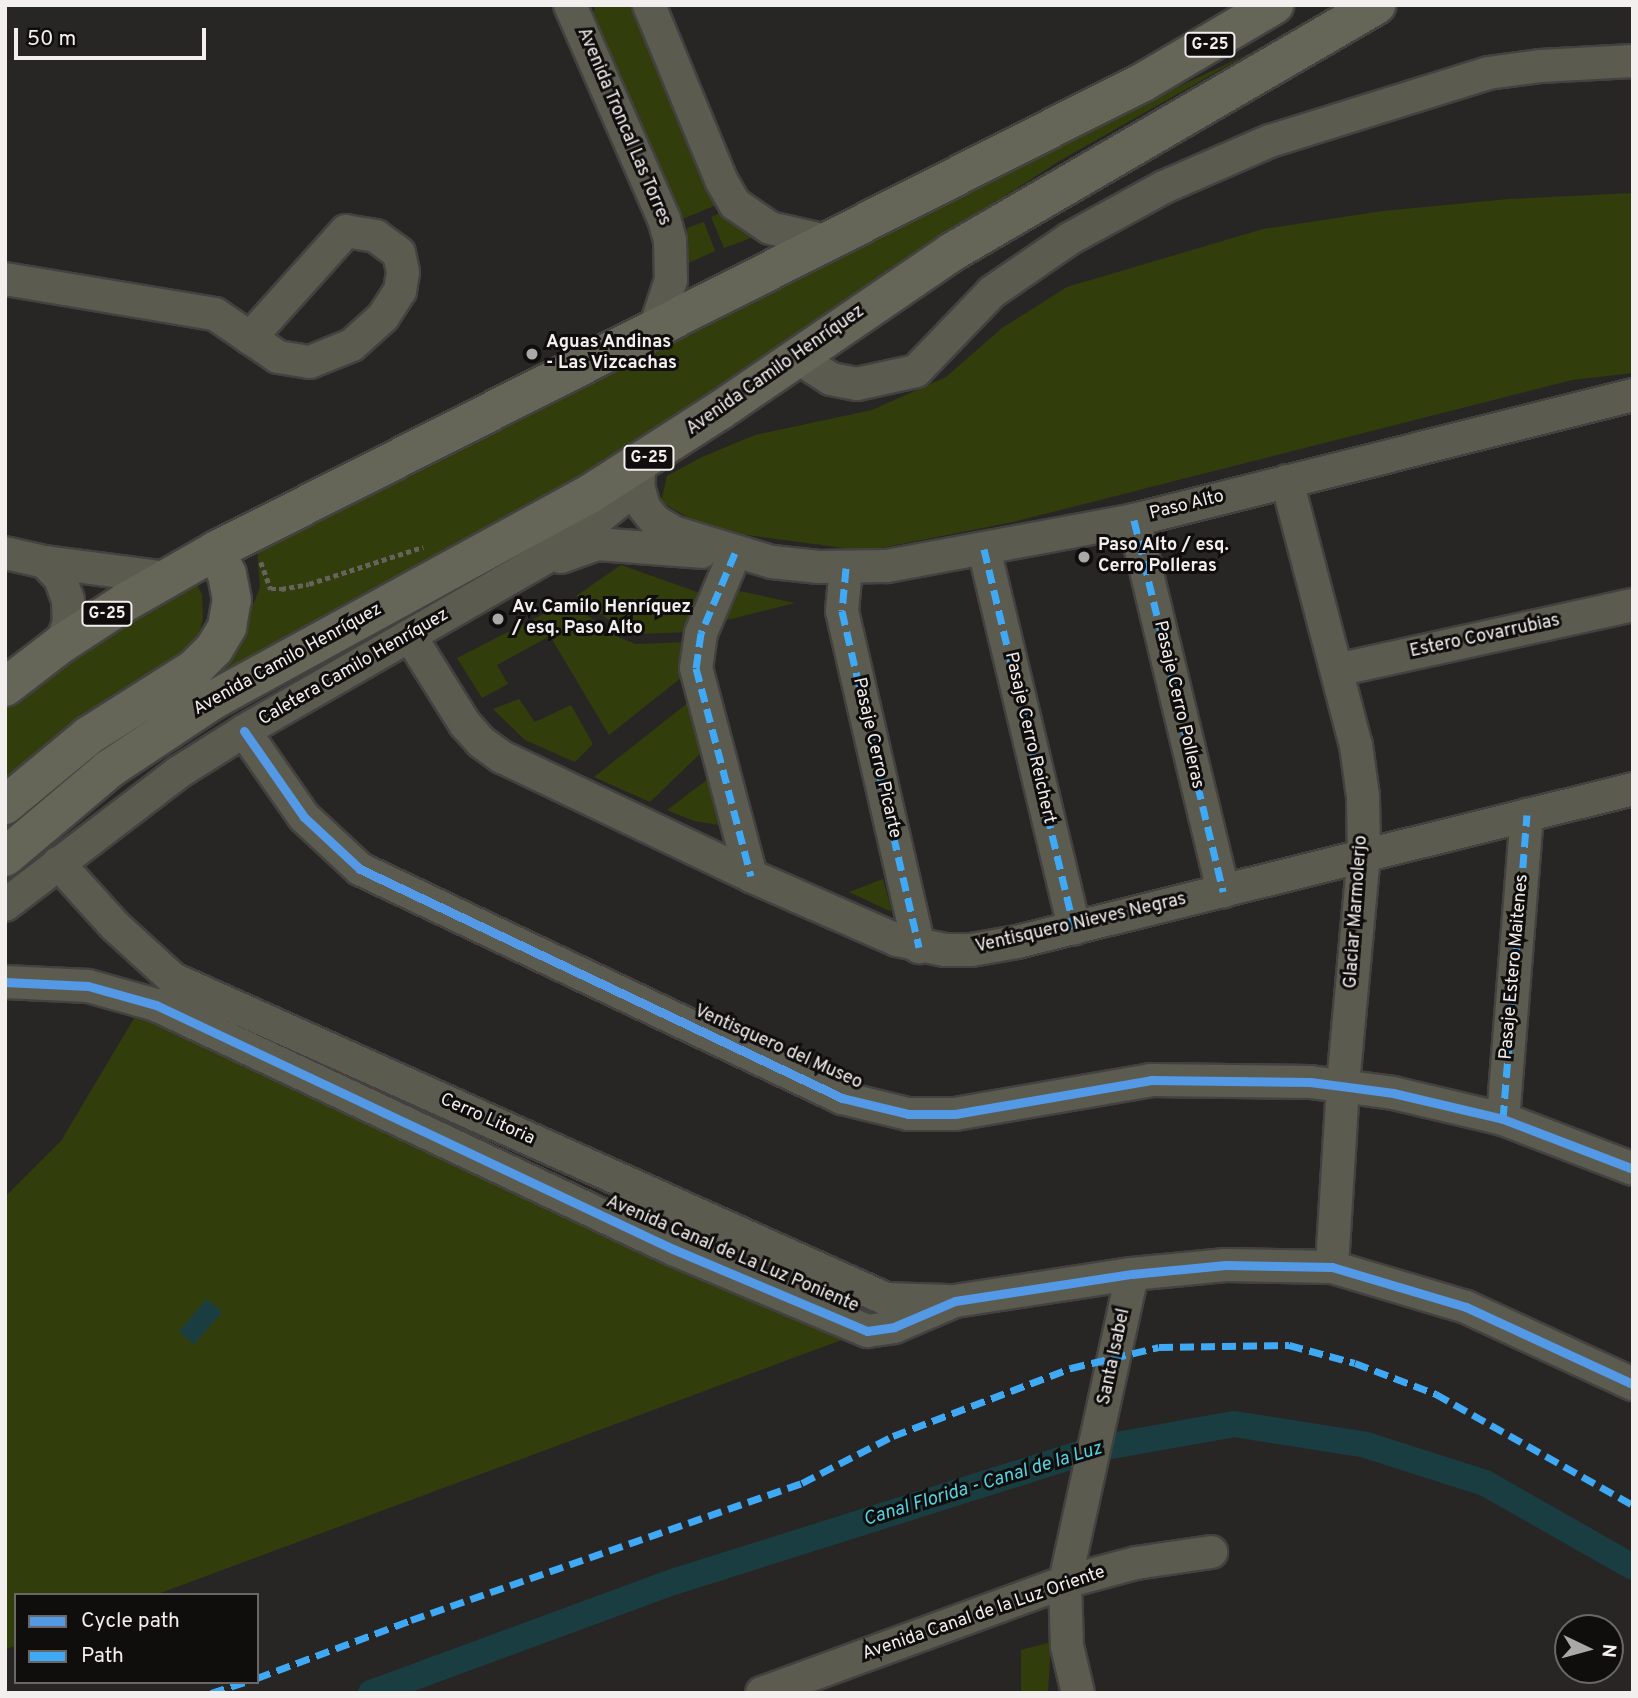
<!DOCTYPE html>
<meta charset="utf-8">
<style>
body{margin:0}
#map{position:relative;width:1638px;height:1698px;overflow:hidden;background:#282624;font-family:Overpass,sans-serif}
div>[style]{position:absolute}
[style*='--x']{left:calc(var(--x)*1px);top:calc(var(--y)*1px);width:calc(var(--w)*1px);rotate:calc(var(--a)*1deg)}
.green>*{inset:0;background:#323d0c}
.water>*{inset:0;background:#1a3d42;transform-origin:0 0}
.canal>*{height:26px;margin:-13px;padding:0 13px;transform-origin:13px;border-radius:13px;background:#1a3d42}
.path>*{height:4.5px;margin-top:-2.25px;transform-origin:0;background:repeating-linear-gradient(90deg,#64635c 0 5px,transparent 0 8.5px)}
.roads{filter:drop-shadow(2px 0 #434241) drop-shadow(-2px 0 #434241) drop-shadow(0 2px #434241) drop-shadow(0 -2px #434241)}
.minor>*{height:32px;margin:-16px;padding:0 16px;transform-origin:16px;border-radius:16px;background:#5c5b50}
.major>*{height:38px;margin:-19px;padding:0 19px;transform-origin:19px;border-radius:19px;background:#656558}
.quiet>*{height:7px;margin-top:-3.5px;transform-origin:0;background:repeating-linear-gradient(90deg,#3fa9f5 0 14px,transparent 0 21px)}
.cycleway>*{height:9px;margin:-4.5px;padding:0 4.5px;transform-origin:4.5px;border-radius:4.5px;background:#5399e6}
.dots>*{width:19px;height:19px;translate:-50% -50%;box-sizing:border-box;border:4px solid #100e0d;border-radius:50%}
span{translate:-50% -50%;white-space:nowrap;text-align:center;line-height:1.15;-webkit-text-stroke:6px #100e0d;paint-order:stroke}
.shield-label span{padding:2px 5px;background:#100e0d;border:2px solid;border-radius:5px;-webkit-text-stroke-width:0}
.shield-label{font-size:16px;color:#f2efee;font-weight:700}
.street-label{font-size:18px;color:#f2efee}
.poi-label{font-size:18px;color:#f2efee;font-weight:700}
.left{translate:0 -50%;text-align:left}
.water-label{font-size:19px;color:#55d3e6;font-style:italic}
.frame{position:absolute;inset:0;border:7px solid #f2efee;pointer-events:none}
.legend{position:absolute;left:14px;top:1593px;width:245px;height:91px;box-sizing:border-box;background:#100e0d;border:2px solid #6a6867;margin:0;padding:9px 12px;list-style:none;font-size:21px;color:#f2efee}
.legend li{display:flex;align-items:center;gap:14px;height:35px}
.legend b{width:35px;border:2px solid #6a6867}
.north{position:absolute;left:1554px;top:1614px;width:70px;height:70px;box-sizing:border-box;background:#100e0d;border:2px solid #6a6867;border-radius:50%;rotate:95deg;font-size:19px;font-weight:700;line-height:28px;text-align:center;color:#f2efee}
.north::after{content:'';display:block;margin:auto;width:24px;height:32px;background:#aba9a7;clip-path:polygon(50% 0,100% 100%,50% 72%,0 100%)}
.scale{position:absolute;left:14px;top:28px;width:192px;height:32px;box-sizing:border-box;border:4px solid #f2efee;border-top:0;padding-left:9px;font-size:21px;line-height:24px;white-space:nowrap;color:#f2efee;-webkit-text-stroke:5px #100e0d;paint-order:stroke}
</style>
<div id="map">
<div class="green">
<div style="clip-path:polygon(595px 5px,640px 5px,719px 204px,680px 220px,593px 15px)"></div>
<div style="clip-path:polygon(1250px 53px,1061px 160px,938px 239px,604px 466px,5px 836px,5px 825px,11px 818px,90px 755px,202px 683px,235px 652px,260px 587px,257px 549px,967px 186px)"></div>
<div style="clip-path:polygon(1633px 193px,1633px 373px,1572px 380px,1013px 522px,866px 551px,710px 530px,661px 502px,667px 476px,702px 457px,755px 435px,872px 410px,946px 377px,1002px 328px,1067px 287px,1263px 229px,1383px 211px,1509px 199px)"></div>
<div style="clip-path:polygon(723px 212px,759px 235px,724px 248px,711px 217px)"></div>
<div style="clip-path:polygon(704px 222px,715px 251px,686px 264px,687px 228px)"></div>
<div style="clip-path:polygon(621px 565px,700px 593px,705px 599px,691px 632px,636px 634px,617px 626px,576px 596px)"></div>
<div style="clip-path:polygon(195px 580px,202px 595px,203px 618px,197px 642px,168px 671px,5px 789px,5px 710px,41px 679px)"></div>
<div style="clip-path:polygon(730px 589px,795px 603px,715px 623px)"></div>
<div style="clip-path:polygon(569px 601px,613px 635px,636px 644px,690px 642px,686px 674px,609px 735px,550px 636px,497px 665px,508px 684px,482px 698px,457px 658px)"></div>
<div style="clip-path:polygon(694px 698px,706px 748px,650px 802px,594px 777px)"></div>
<div style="clip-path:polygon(519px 699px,535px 722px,571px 705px,593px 744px,575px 762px,525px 740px,493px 709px)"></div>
<div style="clip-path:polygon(712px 776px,724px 826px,694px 821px,667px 810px)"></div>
<div style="clip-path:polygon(883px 879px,892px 912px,849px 892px)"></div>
<div style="clip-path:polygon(145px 1000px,855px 1335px,155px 1595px,16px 1595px,16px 1646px,5px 1649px,5px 1197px,61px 1141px)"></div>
<div style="clip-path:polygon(1051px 1642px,1048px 1693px,1021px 1693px,1021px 1650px)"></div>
</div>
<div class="water">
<div style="left:207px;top:1299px;width:20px;height:43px;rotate:41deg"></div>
</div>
<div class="canal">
<div style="--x:371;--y:1693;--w:325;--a:-20.2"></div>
<div style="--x:676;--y:1581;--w:438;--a:-17.5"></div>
<div style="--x:1094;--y:1449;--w:142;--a:-10.1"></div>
<div style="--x:1234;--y:1424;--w:134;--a:9"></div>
<div style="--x:1366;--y:1445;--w:125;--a:17.7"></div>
<div style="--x:1485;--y:1483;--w:170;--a:29.6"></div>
</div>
<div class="path">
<div style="--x:261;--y:562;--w:29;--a:70"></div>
<div style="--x:271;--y:589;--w:10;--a:0"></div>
<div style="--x:281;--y:589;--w:28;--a:-10"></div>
<div style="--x:309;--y:584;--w:120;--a:-18"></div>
</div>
<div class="roads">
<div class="minor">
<div style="--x:570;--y:5;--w:234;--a:66.3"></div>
<div style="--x:664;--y:219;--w:22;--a:74"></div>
<div style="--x:670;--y:240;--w:40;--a:88.6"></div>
<div style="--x:671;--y:280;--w:54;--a:108.4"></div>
<div style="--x:649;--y:5;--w:189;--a:67.6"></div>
<div style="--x:721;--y:180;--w:28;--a:60"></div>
<div style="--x:735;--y:204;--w:42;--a:34.4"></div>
<div style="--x:770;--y:228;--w:63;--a:12.9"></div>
<div style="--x:5;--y:279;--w:213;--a:9.5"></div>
<div style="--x:215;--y:314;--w:76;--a:34.3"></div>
<div style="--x:278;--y:357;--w:32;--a:9"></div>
<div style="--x:310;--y:362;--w:45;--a:-22"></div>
<div style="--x:352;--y:345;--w:42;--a:-42.1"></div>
<div style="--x:383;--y:317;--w:31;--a:-57"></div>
<div style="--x:400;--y:291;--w:19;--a:-81"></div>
<div style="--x:403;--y:272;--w:19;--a:-102"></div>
<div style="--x:399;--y:253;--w:29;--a:-144"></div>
<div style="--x:376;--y:236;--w:30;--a:-171"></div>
<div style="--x:346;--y:231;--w:144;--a:131.9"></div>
<div style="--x:797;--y:357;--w:40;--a:32.9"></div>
<div style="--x:831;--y:379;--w:26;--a:11"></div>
<div style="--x:857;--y:384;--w:60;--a:-12.4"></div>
<div style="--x:916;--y:371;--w:110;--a:-46.1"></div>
<div style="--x:992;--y:292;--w:93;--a:-34.5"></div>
<div style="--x:1069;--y:239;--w:108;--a:-28.7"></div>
<div style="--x:1164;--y:187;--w:116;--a:-23.5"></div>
<div style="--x:1270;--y:141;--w:228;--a:-17.3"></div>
<div style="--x:1488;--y:73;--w:52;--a:-7.7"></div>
<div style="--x:1540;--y:66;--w:93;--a:-3.1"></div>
<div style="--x:640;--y:463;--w:23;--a:95"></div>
<div style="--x:638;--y:486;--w:22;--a:74"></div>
<div style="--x:644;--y:507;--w:18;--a:52"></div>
<div style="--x:655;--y:521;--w:21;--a:31"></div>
<div style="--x:673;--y:532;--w:103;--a:16.9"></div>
<div style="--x:772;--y:562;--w:47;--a:6.1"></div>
<div style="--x:819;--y:567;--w:68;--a:-0.8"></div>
<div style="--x:887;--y:566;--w:251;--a:-10.5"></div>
<div style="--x:1134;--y:520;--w:514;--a:-14.06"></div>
<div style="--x:1287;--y:481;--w:273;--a:75.4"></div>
<div style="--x:1356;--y:745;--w:52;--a:82.3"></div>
<div style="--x:1363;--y:797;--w:57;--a:89"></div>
<div style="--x:1364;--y:854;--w:233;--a:95.2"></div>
<div style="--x:1343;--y:1086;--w:181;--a:93.5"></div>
<div style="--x:1134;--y:520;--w:382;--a:76.5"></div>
<div style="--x:984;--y:549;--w:390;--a:76.6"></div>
<div style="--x:5;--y:553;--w:41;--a:12.7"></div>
<div style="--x:45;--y:562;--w:122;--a:7.5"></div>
<div style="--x:735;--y:553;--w:87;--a:113"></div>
<div style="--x:701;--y:633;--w:35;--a:98"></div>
<div style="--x:696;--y:668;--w:215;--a:75.2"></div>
<div style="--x:561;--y:557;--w:37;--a:-20"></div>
<div style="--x:596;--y:544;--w:106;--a:4.3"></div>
<div style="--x:45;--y:562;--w:22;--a:47"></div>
<div style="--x:60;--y:578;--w:23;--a:70"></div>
<div style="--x:68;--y:600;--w:23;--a:88"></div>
<div style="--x:69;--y:623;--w:22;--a:111"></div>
<div style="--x:846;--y:568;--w:43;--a:95.3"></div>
<div style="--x:842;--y:611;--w:345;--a:77.1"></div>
<div style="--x:410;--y:636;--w:104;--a:58"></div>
<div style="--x:465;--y:724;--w:24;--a:48"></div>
<div style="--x:481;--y:742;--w:26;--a:36"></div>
<div style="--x:502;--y:757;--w:276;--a:25.5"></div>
<div style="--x:751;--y:876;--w:159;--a:23.7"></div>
<div style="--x:897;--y:940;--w:49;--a:11.8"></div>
<div style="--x:945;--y:950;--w:26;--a:0"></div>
<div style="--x:971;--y:950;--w:47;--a:-9.9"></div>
<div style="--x:1017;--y:942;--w:635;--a:-13.95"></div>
<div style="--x:1337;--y:670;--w:303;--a:-12.4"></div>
<div style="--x:244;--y:731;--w:105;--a:55.1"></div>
<div style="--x:304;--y:817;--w:76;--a:42.9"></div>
<div style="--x:360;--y:869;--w:534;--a:25.41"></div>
<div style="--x:842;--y:1098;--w:68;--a:13.6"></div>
<div style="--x:908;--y:1114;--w:47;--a:0"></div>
<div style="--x:955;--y:1114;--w:199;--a:-9.8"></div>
<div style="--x:1151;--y:1080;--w:159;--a:0.7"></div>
<div style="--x:1310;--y:1082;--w:84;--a:7.5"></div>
<div style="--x:1393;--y:1093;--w:113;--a:13.3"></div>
<div style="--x:1503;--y:1119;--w:139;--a:21"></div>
<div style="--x:58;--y:863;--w:85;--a:47.9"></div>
<div style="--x:115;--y:926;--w:79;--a:42.4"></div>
<div style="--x:173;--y:979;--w:782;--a:24.17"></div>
<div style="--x:886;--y:1299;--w:61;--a:1.9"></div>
<div style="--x:5;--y:905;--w:219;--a:-37.4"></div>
<div style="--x:179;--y:772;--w:77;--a:-32.2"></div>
<div style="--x:244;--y:731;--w:363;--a:-29.9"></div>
<div style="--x:559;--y:550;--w:102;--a:-39"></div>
<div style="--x:5;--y:982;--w:83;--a:2.8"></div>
<div style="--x:88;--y:986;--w:71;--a:15.6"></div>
<div style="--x:156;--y:1005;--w:572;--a:25.27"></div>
<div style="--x:673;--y:1249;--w:211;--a:22.9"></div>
<div style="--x:867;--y:1331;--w:27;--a:-8"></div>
<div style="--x:894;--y:1327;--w:66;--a:-23.1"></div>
<div style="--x:955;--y:1301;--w:179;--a:-8.7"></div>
<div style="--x:1132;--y:1274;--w:94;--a:-5.5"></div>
<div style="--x:1226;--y:1265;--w:106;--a:1.1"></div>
<div style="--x:1332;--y:1267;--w:140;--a:16.6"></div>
<div style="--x:1466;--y:1307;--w:184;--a:24.8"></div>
<div style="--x:1503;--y:1119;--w:305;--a:-85.5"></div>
<div style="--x:762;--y:1693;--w:323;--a:-20.1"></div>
<div style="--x:1065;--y:1582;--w:73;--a:-15"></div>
<div style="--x:1136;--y:1563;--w:76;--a:-8.3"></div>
<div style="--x:1078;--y:1693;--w:48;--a:-103.2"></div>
<div style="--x:1067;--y:1646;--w:64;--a:-91.8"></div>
<div style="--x:1065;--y:1582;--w:315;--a:-77.7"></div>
</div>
<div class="major">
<div style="--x:5;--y:687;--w:71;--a:-37.5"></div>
<div style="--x:61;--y:644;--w:75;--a:-33.1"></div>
<div style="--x:124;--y:603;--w:105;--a:-29.7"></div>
<div style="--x:215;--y:551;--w:1042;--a:-26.81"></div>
<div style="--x:1145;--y:81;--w:150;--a:-30.5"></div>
<div style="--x:5;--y:805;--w:108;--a:-39.7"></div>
<div style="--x:88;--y:736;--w:127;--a:-32.4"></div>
<div style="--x:195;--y:668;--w:27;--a:-45"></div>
<div style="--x:214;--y:649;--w:26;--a:-59"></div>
<div style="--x:227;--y:627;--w:27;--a:-80"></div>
<div style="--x:232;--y:600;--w:26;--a:-101"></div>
<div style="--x:227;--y:574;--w:26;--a:-118"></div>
<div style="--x:5;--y:857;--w:136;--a:-40.2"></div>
<div style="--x:109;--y:769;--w:125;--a:-33.6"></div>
<div style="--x:213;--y:700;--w:427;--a:-28.7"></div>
<div style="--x:588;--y:495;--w:156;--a:-32.7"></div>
<div style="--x:719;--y:411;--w:282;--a:-34.3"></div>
<div style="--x:952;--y:252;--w:491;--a:-30.2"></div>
</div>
</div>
<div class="quiet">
<div style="--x:1134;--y:520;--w:382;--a:76.5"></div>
<div style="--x:984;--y:549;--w:390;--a:76.6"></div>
<div style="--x:735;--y:553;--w:87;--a:113"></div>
<div style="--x:701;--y:633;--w:35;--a:98"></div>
<div style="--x:696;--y:668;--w:215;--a:75.2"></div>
<div style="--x:846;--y:568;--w:43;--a:95.3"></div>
<div style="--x:842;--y:611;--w:345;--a:77.1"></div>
<div style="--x:1503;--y:1119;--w:305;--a:-85.5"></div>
<div style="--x:257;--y:1678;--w:165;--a:-20.6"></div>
<div style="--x:411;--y:1620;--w:414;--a:-19.3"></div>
<div style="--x:802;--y:1483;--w:102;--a:-27.3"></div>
<div style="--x:893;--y:1436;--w:191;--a:-20.9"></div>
<div style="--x:1071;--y:1368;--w:90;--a:-13.4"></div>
<div style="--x:1159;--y:1347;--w:130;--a:-0.9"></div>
<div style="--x:1289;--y:1345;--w:68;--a:15.3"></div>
<div style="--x:1355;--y:1363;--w:87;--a:20.9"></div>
<div style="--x:1436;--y:1394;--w:226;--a:29.4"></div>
<div style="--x:211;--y:1693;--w:36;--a:-18"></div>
</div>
<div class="cycleway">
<div style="--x:244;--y:731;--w:105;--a:55.1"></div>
<div style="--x:304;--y:817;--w:76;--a:42.9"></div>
<div style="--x:360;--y:869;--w:534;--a:25.41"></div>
<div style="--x:842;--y:1098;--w:68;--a:13.6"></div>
<div style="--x:908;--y:1114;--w:47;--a:0"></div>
<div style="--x:955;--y:1114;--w:199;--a:-9.8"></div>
<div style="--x:1151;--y:1080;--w:159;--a:0.7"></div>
<div style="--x:1310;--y:1082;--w:84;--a:7.5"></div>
<div style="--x:1393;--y:1093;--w:113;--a:13.3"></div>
<div style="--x:1503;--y:1119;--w:139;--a:21"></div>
<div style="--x:5;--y:982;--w:83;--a:2.8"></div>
<div style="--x:88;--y:986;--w:71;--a:15.6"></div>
<div style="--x:156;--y:1005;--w:572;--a:25.27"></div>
<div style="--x:673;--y:1249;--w:211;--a:22.9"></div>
<div style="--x:867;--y:1331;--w:27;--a:-8"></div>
<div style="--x:894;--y:1327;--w:66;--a:-23.1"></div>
<div style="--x:955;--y:1301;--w:179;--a:-8.7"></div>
<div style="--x:1132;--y:1274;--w:94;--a:-5.5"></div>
<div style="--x:1226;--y:1265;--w:106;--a:1.1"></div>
<div style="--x:1332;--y:1267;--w:140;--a:16.6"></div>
<div style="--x:1466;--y:1307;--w:184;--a:24.8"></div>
</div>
<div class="dots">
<div style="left:532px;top:354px;background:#aba9a7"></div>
<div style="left:1084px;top:557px;background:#aba9a7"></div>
<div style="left:498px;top:619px;background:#aba9a7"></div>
</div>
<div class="shield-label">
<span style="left:1210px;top:45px">G-25</span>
<span style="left:649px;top:458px">G-25</span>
<span style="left:107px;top:614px">G-25</span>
</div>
<div class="street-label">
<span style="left:623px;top:127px;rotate:67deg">Avenida Troncal Las Torres</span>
<span style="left:776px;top:371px;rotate:-35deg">Avenida Camilo Henríquez</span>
<span style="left:1187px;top:506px;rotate:-14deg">Paso Alto</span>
<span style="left:1485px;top:637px;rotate:-12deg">Estero Covarrubias</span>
<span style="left:288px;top:660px;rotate:-29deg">Avenida Camilo Henríquez</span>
<span style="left:354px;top:668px;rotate:-30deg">Caletera Camilo Henríquez</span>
<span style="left:1178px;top:705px;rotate:77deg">Pasaje Cerro Polleras</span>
<span style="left:1029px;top:738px;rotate:77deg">Pasaje Cerro Reichert</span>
<span style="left:876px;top:758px;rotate:77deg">Pasaje Cerro Picarte</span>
<span style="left:1357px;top:912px;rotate:-86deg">Glaciar Marmolerjo</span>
<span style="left:1081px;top:924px;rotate:-13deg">Ventisquero Nieves Negras</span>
<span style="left:1515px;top:967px;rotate:-85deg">Pasaje Estero Maitenes</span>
<span style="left:778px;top:1048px;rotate:24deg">Ventisquero del Museo</span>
<span style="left:487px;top:1120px;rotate:24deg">Cerro Litoria</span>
<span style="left:732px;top:1255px;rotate:23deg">Avenida Canal de La Luz Poniente</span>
<span style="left:1115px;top:1357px;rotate:-78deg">Santa Isabel</span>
<span style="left:984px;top:1614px;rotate:-19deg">Avenida Canal de la Luz Oriente</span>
</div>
<div class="poi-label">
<span class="left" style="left:546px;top:354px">Aguas Andinas<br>- Las Vizcachas</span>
<span class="left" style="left:1098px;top:557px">Paso Alto / esq.<br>Cerro Polleras</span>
<span class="left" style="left:512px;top:619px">Av. Camilo Henríquez<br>/ esq. Paso Alto</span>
</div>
<div class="water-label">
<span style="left:983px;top:1485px;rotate:-17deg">Canal Florida - Canal de la Luz</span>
</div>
<div class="frame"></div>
<ul class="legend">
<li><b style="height:9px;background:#5399e6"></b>Cycle path</li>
<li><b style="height:9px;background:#3fa9f5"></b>Path</li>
</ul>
<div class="north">N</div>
<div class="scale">50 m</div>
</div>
